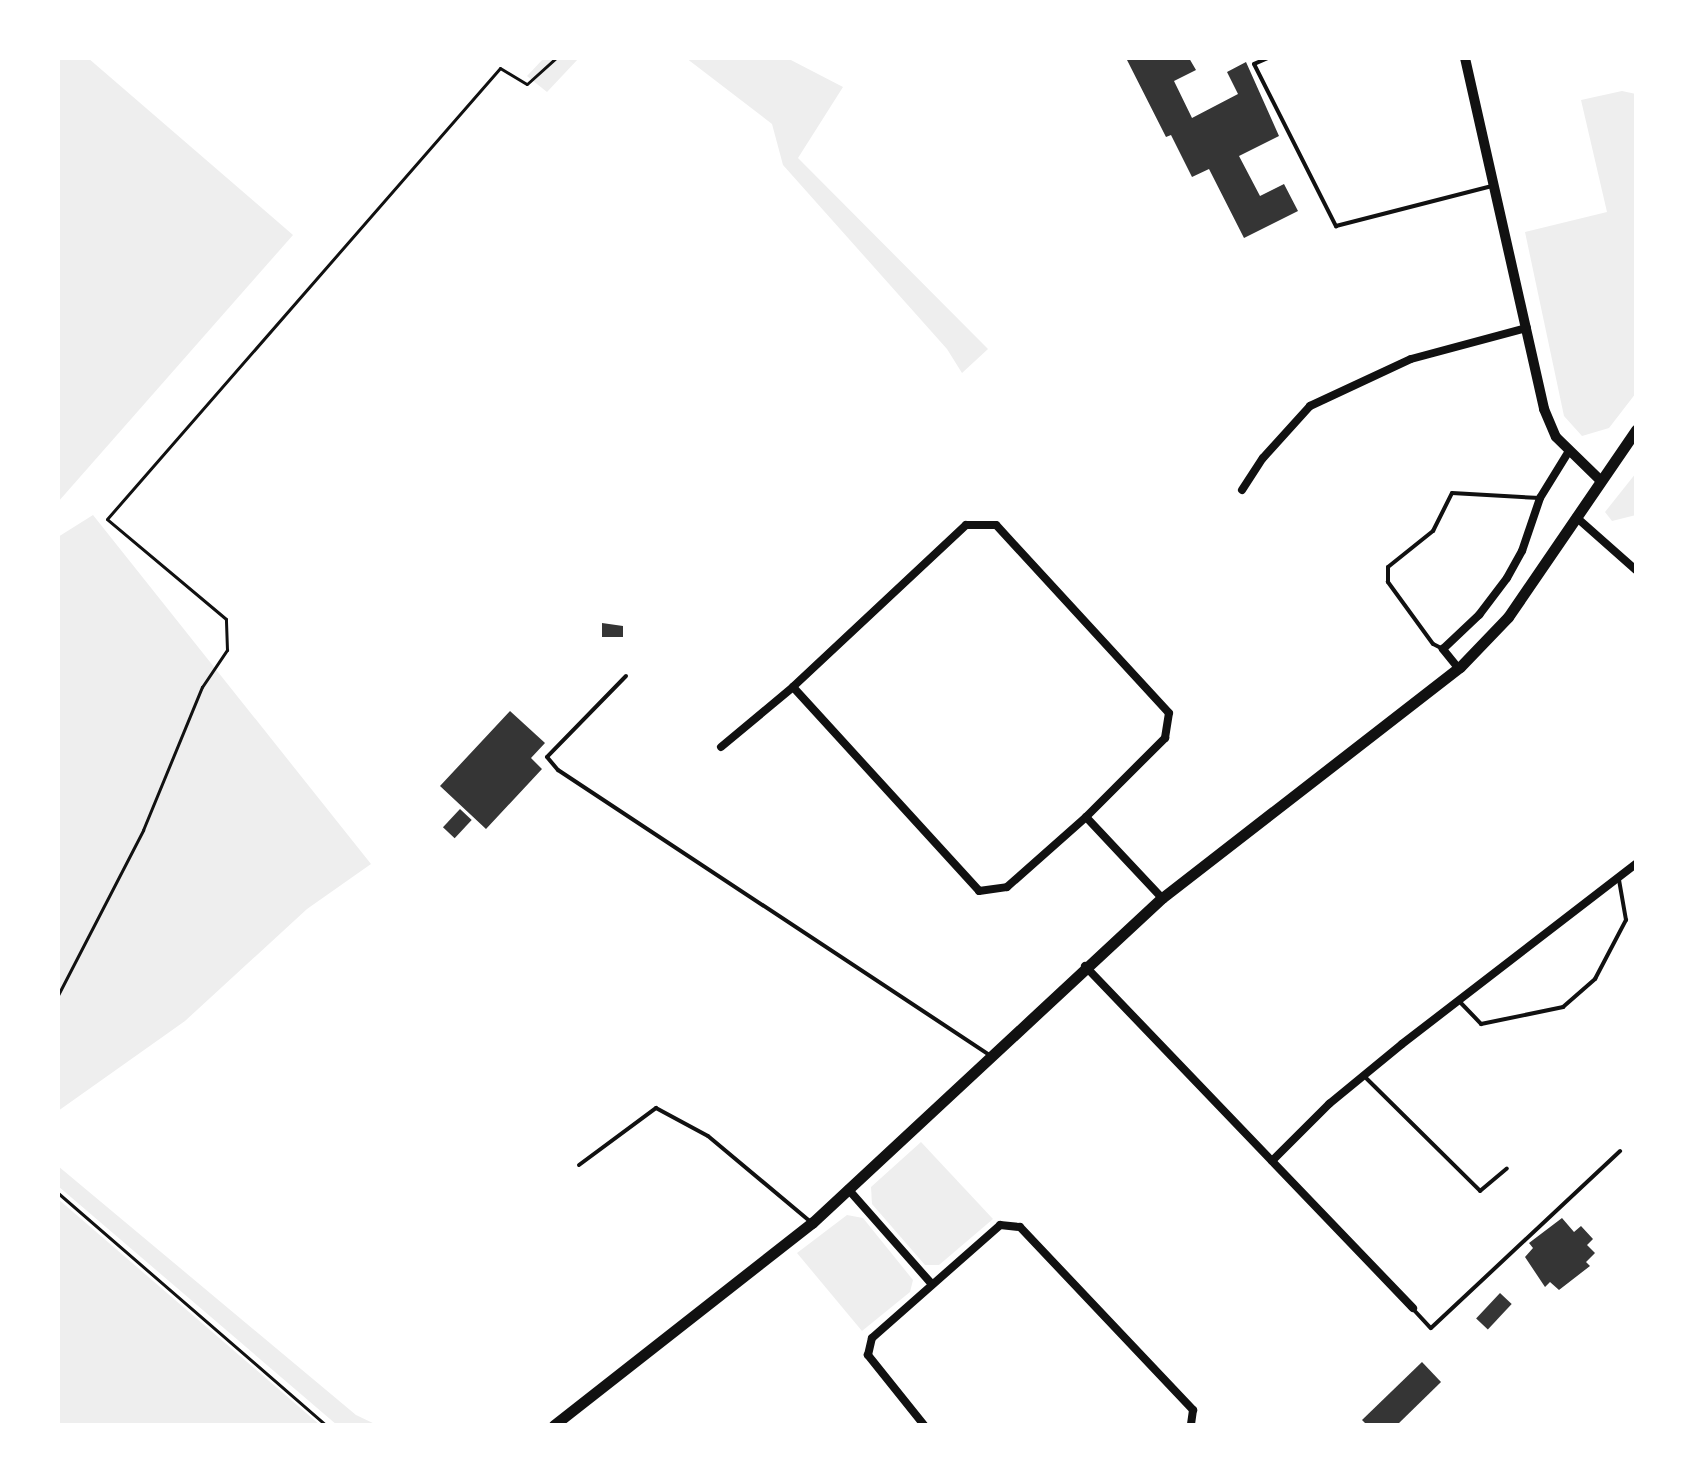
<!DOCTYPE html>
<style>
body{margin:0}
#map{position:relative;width:1694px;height:1483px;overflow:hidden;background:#fff;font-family:Poppins,sans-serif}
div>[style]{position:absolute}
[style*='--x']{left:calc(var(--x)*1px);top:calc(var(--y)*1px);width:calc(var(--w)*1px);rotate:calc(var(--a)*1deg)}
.green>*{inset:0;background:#eee}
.building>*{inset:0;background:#353535;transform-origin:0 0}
.path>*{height:3px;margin:-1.5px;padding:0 1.5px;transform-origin:1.5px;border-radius:1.5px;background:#111}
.service>*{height:4px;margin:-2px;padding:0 2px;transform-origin:2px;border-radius:2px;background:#111}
.minor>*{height:8px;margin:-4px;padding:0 4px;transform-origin:4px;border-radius:4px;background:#111}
.tertiary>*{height:10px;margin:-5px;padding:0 5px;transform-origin:5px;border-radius:5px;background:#111}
.secondary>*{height:11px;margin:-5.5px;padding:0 5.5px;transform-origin:5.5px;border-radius:5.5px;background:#111}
span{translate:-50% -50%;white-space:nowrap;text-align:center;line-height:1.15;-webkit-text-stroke:7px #fff;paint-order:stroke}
.frame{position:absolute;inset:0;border:60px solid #fff;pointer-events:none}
</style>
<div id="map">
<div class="green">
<div style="clip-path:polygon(58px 58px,88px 58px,293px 235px,58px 502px)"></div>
<div style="clip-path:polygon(544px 58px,579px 58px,547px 92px,527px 76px)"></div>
<div style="clip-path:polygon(686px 58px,787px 58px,843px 87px,798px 158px,988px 349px,962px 373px,947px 349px,783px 165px,772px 124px)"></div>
<div style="clip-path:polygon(1622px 91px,1636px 94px,1636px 393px,1609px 428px,1582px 436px,1564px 416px,1525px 232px,1607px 212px,1581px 100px)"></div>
<div style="clip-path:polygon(1636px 473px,1636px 515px,1612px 521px,1605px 512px)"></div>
<div style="clip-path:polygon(93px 515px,371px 864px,307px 909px,185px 1021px,58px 1111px,58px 537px)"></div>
<div style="clip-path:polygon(921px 1142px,993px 1219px,939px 1265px,925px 1265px,872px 1204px,871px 1187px)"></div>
<div style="clip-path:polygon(58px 1166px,356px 1415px,377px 1425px,337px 1425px,58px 1186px)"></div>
<div style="clip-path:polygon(58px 1199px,320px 1425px,58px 1425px)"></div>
<div style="clip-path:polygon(847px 1215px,863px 1218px,913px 1280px,910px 1292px,862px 1331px,797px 1253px)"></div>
</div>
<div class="building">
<div style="clip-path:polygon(1126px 58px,1189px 58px,1196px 70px,1174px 81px,1192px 118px,1238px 94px,1227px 72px,1246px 62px,1279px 136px,1239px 156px,1260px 196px,1284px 184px,1298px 211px,1244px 238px,1209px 169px,1192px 177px,1171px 135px,1166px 137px)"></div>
<div style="clip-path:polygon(602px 623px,623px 626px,623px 637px,602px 637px)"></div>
<div style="clip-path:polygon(510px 711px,545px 743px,531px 758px,542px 769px,486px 829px,440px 786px)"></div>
<div style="left:460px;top:809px;width:16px;height:25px;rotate:43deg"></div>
<div style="clip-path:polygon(1562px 1218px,1574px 1232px,1581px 1226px,1593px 1239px,1587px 1245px,1595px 1253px,1586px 1262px,1590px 1266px,1559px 1290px,1550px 1282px,1545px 1287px,1525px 1257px,1533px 1248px,1529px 1243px)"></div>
<div style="left:1500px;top:1293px;width:16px;height:35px;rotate:43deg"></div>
<div style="clip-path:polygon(1422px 1362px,1441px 1382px,1397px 1425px,1367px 1425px,1362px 1420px)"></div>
</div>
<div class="path">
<div style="--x:58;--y:995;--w:186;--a:-62.7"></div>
<div style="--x:143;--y:830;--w:155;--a:-67.6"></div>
<div style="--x:202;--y:687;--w:45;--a:-56"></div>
<div style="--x:227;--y:650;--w:31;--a:-92"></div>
<div style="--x:226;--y:619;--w:155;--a:-140"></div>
<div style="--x:107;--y:519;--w:598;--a:-48.93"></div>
<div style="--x:500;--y:68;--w:31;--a:31"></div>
<div style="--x:527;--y:84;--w:39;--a:-42"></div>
<div style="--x:58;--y:1193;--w:354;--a:40.9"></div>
</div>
<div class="service">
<div style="--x:1268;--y:58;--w:15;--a:157"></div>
<div style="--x:1254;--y:64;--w:182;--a:63.2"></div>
<div style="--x:1336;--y:226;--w:161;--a:-14.4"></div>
<div style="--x:1443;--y:649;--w:11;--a:-153"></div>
<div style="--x:1433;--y:644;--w:77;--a:-126"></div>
<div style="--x:1388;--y:582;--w:15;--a:-90"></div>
<div style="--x:1388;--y:567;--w:58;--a:-38.7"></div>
<div style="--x:1433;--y:531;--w:42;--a:-63.4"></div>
<div style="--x:1452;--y:493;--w:88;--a:3.3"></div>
<div style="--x:626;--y:676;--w:113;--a:134.3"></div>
<div style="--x:547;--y:757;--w:17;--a:50"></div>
<div style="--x:558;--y:770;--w:515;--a:33.44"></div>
<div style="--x:1459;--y:1001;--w:32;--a:46"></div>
<div style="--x:1481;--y:1024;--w:84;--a:-11.7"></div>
<div style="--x:1563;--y:1007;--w:43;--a:-41.2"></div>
<div style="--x:1595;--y:979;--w:67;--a:-62.3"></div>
<div style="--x:1626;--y:920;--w:41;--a:-99.9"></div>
<div style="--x:1365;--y:1077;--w:162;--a:44.7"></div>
<div style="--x:1480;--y:1191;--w:35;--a:-40"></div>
<div style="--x:579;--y:1165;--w:96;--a:-36.5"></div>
<div style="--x:656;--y:1108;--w:59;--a:28.3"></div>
<div style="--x:708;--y:1136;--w:134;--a:39.9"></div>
<div style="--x:1413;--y:1309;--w:26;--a:47"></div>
<div style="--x:1431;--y:1328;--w:259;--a:-43.1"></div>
</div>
<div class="minor">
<div style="--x:1242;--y:490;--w:38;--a:-57"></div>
<div style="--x:1263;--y:458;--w:70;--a:-47.9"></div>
<div style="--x:1310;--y:406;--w:111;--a:-25"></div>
<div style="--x:1411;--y:359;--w:120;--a:-15"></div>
<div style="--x:1576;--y:517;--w:80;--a:41.5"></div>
<div style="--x:1459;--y:669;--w:26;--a:-129"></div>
<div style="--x:1443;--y:649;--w:50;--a:-43.4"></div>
<div style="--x:1479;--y:615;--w:46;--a:-52.9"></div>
<div style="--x:1507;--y:578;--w:31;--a:-61"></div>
<div style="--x:1522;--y:551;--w:56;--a:-71.2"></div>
<div style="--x:1540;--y:498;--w:55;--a:-58.3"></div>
<div style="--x:721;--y:747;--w:94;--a:-39.8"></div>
<div style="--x:1086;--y:817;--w:112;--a:-45"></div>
<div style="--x:1165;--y:738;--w:25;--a:-81"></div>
<div style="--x:1169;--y:713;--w:255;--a:-132.6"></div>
<div style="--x:996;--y:525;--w:30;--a:180"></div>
<div style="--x:966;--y:525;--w:237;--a:136.9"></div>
<div style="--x:793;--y:687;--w:276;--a:47.6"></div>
<div style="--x:979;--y:891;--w:28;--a:-8"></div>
<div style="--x:1007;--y:887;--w:106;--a:-41.5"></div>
<div style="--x:1086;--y:817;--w:111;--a:46.8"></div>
<div style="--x:1085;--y:966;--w:474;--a:46.2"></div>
<div style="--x:1272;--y:1161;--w:81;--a:-45"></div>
<div style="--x:1329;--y:1104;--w:94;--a:-39.4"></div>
<div style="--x:1402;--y:1044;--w:295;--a:-37.6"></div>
<div style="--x:848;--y:1189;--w:124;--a:48.6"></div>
<div style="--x:924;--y:1425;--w:90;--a:-128.7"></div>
<div style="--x:868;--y:1355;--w:17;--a:-77"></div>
<div style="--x:872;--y:1338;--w:171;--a:-41.4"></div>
<div style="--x:1000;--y:1225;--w:20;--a:6"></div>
<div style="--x:1020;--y:1227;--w:252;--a:46.6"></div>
<div style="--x:1193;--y:1410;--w:15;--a:98"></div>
</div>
<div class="tertiary">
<div style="--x:1465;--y:58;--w:360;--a:77.3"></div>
<div style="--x:1544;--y:409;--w:30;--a:67"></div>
<div style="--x:1556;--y:437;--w:60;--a:44.3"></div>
</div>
<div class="secondary">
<div style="--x:554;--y:1425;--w:328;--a:-38.1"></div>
<div style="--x:812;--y:1223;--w:478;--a:-42.9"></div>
<div style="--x:1162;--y:898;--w:377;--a:-37.8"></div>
<div style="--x:1460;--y:667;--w:69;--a:-46.2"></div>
<div style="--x:1508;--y:617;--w:227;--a:-55.6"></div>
</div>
<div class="frame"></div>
</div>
